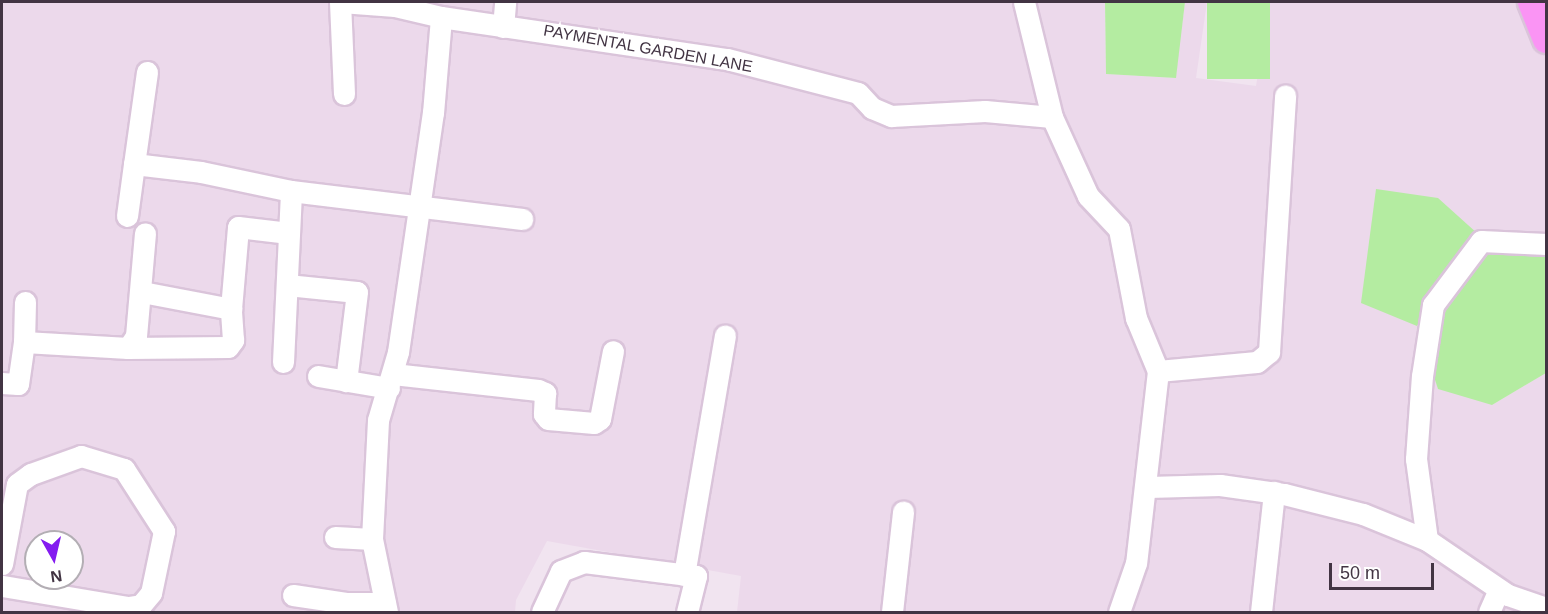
<!DOCTYPE html>
<style>
body{margin:0}
#map{position:relative;width:1548px;height:614px;overflow:hidden;background:#f1e4f0;font-family:Arial,sans-serif}
div>[style]{position:absolute}
[style*='--x']{left:calc(var(--x)*1px);top:calc(var(--y)*1px);width:calc(var(--w)*1px);rotate:calc(var(--a)*1deg)}
.residential>*{inset:0;background:#ecd9eb}
.water>*{inset:0;background:#b4eca1;transform-origin:0 0}
.roads{filter:drop-shadow(2px 0 #dac4da) drop-shadow(-2px 0 #dac4da) drop-shadow(0 2px #dac4da) drop-shadow(0 -2px #dac4da)}
.minor>*{height:21px;margin:-10.5px;padding:0 10.5px;transform-origin:10.5px;border-radius:10.5px;background:#fff}
.major>*{height:27px;margin:-13.5px;padding:0 13.5px;transform-origin:13.5px;border-radius:13.5px;background:#fa94f4}
span{translate:-50% -50%;white-space:nowrap;text-align:center;line-height:1.15;-webkit-text-stroke:4.5px #fff;paint-order:stroke}
.street-label{font-size:16px;color:#423443}
.frame{position:absolute;inset:0;border:3px solid #423443;pointer-events:none}
.north{position:absolute;left:24px;top:530px;width:60px;height:60px;box-sizing:border-box;background:#fff;border:2px solid #b3aeb4;border-radius:50%;rotate:172deg;font-size:16px;font-weight:700;line-height:24px;text-align:center;color:#423443}
.north::after{content:'';display:block;margin:auto;width:21px;height:27px;background:#841bf0;clip-path:polygon(50% 0,100% 100%,50% 72%,0 100%)}
.scale{position:absolute;left:1329px;top:563px;width:105px;height:27px;box-sizing:border-box;border:3px solid #423443;border-top:0;padding-left:8px;font-size:18px;line-height:21px;white-space:nowrap;color:#423443;-webkit-text-stroke:4px #fff;paint-order:stroke}
</style>
<div id="map">
<div class="residential">
<div style="clip-path:polygon(evenodd,2px 2px,1105px 2px,1106px 74px,1175px 78px,1185px 2px,1207px 2px,1196px 78px,1256px 86px,1270px 2px,1546px 2px,1546px 254px,1492px 405px,1546px 373px,1546px 612px,737px 612px,741px 576px,547px 541px,516px 600px,515px 612px,2px 612px,2px 2px,36px 542px,72px 542px,72px 578px,36px 578px,36px 542px)"></div>
</div>
<div class="water">
<div style="clip-path:polygon(1105px 2px,1185px 2px,1176px 78px,1106px 74px)"></div>
<div style="left:1207px;top:2px;width:63px;height:77px"></div>
<div style="clip-path:polygon(1376px 189px,1438px 198px,1478px 234px,1417px 326px,1361px 303px)"></div>
<div style="clip-path:polygon(1495px 243px,1546px 254px,1546px 373px,1492px 405px,1438px 389px,1422px 340px)"></div>
</div>
<div class="roads">
<div class="minor">
<div style="--x:340;--y:2;--w:92;--a:87.5"></div>
<div style="--x:341;--y:2;--w:54;--a:4.2"></div>
<div style="--x:395;--y:6;--w:47;--a:13.4"></div>
<div style="--x:441;--y:17;--w:289;--a:8.4"></div>
<div style="--x:727;--y:59;--w:135;--a:14.5"></div>
<div style="--x:858;--y:93;--w:21;--a:47"></div>
<div style="--x:872;--y:108;--w:21;--a:23"></div>
<div style="--x:891;--y:116;--w:94;--a:-3"></div>
<div style="--x:985;--y:111;--w:67;--a:5.1"></div>
<div style="--x:1024;--y:2;--w:118;--a:76.3"></div>
<div style="--x:1052;--y:117;--w:87;--a:65.5"></div>
<div style="--x:1088;--y:196;--w:45;--a:46.8"></div>
<div style="--x:1119;--y:229;--w:91;--a:79.2"></div>
<div style="--x:1136;--y:318;--w:57;--a:67.5"></div>
<div style="--x:1158;--y:371;--w:193;--a:96.5"></div>
<div style="--x:1136;--y:563;--w:52;--a:109.1"></div>
<div style="--x:503;--y:27;--w:25;--a:-85"></div>
<div style="--x:147;--y:72;--w:93;--a:98"></div>
<div style="--x:134;--y:164;--w:67;--a:6.8"></div>
<div style="--x:201;--y:172;--w:92;--a:11.9"></div>
<div style="--x:127;--y:216;--w:52;--a:-82.3"></div>
<div style="--x:287;--y:285;--w:70;--a:5.7"></div>
<div style="--x:357;--y:292;--w:90;--a:97"></div>
<div style="--x:142;--y:292;--w:91;--a:10.8"></div>
<div style="--x:231;--y:309;--w:82;--a:-85.1"></div>
<div style="--x:238;--y:227;--w:51;--a:6.7"></div>
<div style="--x:25;--y:302;--w:40;--a:91.4"></div>
<div style="--x:24;--y:342;--w:104;--a:3.3"></div>
<div style="--x:128;--y:348;--w:14;--a:-56"></div>
<div style="--x:136;--y:336;--w:103;--a:-85"></div>
<div style="--x:128;--y:348;--w:100;--a:-0.6"></div>
<div style="--x:228;--y:347;--w:9;--a:-54"></div>
<div style="--x:233;--y:340;--w:31;--a:-94"></div>
<div style="--x:283;--y:362;--w:171;--a:-87.3"></div>
<div style="--x:291;--y:191;--w:233;--a:6.9"></div>
<div style="--x:1158;--y:371;--w:99;--a:-5.2"></div>
<div style="--x:1257;--y:362;--w:16;--a:-40"></div>
<div style="--x:1269;--y:352;--w:257;--a:-86.4"></div>
<div style="--x:393;--y:374;--w:146;--a:6.3"></div>
<div style="--x:538;--y:390;--w:8;--a:23"></div>
<div style="--x:545;--y:393;--w:21;--a:93"></div>
<div style="--x:544;--y:414;--w:6;--a:51"></div>
<div style="--x:548;--y:419;--w:46;--a:5"></div>
<div style="--x:594;--y:423;--w:7;--a:-34"></div>
<div style="--x:600;--y:419;--w:69;--a:-79.2"></div>
<div style="--x:318;--y:376;--w:72;--a:9.6"></div>
<div style="--x:2;--y:383;--w:16;--a:4"></div>
<div style="--x:18;--y:384;--w:42;--a:-81.9"></div>
<div style="--x:1148;--y:487;--w:72;--a:-1.6"></div>
<div style="--x:1220;--y:485;--w:65;--a:8"></div>
<div style="--x:1284;--y:494;--w:81;--a:14.2"></div>
<div style="--x:1363;--y:514;--w:69;--a:22.1"></div>
<div style="--x:1427;--y:540;--w:98;--a:34.2"></div>
<div style="--x:1508;--y:595;--w:40;--a:18.9"></div>
<div style="--x:335;--y:537;--w:37;--a:3"></div>
<div style="--x:1427;--y:540;--w:82;--a:-97.7"></div>
<div style="--x:1416;--y:459;--w:83;--a:-85.9"></div>
<div style="--x:1422;--y:376;--w:72;--a:-81.2"></div>
<div style="--x:1433;--y:305;--w:80;--a:-53.1"></div>
<div style="--x:1481;--y:241;--w:65;--a:2.6"></div>
<div style="--x:2;--y:564;--w:81;--a:-79.4"></div>
<div style="--x:17;--y:484;--w:17;--a:-36"></div>
<div style="--x:31;--y:474;--w:53;--a:-19.8"></div>
<div style="--x:81;--y:456;--w:45;--a:16.8"></div>
<div style="--x:124;--y:469;--w:74;--a:57.2"></div>
<div style="--x:164;--y:531;--w:63;--a:101.8"></div>
<div style="--x:151;--y:593;--w:16;--a:130"></div>
<div style="--x:141;--y:605;--w:13;--a:171"></div>
<div style="--x:128;--y:607;--w:128;--a:-170.5"></div>
<div style="--x:684;--y:575;--w:243;--a:-80.3"></div>
<div style="--x:293;--y:595;--w:55;--a:8.4"></div>
<div style="--x:347;--y:603;--w:38;--a:0"></div>
<div style="--x:387;--y:612;--w:75;--a:-101.6"></div>
<div style="--x:372;--y:539;--w:119;--a:-87.1"></div>
<div style="--x:378;--y:420;--w:71;--a:-73.6"></div>
<div style="--x:398;--y:352;--w:242;--a:-81.7"></div>
<div style="--x:433;--y:113;--w:96;--a:-85.2"></div>
<div style="--x:542;--y:612;--w:45;--a:-65.1"></div>
<div style="--x:561;--y:571;--w:25;--a:-21"></div>
<div style="--x:584;--y:562;--w:113;--a:7.1"></div>
<div style="--x:696;--y:576;--w:37;--a:104"></div>
<div style="--x:892;--y:612;--w:101;--a:-83.7"></div>
<div style="--x:1261;--y:612;--w:121;--a:-83.8"></div>
<div style="--x:1489;--y:612;--w:24;--a:-66"></div>
</div>
<div class="major">
<div style="--x:1531;--y:2;--w:40;--a:68"></div>
</div>
</div>
<div class="street-label">
<span style="left:648px;top:49px;rotate:10deg">PAYMENTAL GARDEN LANE</span>
</div>
<div class="frame"></div>
<div class="north">N</div>
<div class="scale">50 m</div>
</div>
